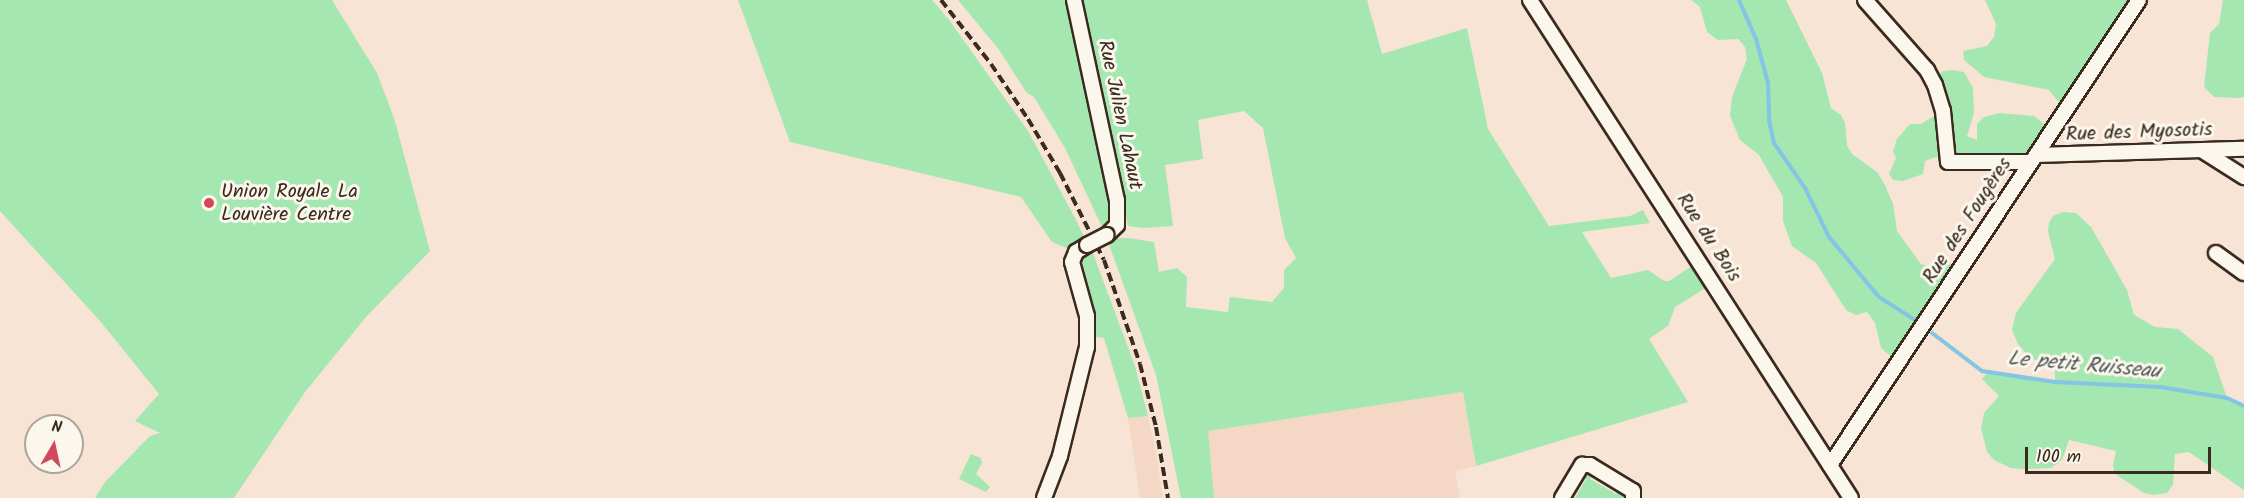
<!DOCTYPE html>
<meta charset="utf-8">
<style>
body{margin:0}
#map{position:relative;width:2244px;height:498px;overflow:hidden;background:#f7e4d5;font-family:Kalam,sans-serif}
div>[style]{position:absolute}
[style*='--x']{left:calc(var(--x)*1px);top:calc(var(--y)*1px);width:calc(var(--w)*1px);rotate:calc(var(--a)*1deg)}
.built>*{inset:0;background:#f4d7c5}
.green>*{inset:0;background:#a4e7b1}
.stream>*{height:4px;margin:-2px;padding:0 2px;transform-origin:2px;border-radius:2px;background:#84c4e5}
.roads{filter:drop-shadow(2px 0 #3b2a1e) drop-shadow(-2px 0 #3b2a1e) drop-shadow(0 2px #3b2a1e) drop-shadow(0 -2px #3b2a1e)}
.minor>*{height:14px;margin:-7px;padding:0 7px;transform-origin:7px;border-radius:7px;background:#fbf7ec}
.rail>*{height:4px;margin-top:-2px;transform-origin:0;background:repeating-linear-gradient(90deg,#3b2a1e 0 9px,transparent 0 13.5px)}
.bridges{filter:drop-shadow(2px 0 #3b2a1e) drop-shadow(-2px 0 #3b2a1e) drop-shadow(0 2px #3b2a1e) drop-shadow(0 -2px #3b2a1e)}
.minor-bridge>*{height:14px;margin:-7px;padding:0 7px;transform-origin:7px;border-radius:7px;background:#fbf7ec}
.dots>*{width:16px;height:16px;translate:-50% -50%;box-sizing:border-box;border:3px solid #fbf7ec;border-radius:50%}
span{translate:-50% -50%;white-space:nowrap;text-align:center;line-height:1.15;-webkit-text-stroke:6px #fbf7ec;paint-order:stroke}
.street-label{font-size:20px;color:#3b2a1e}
.poi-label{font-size:20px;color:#3b2a1e}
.left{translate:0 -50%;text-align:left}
.water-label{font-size:21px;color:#51585a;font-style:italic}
.north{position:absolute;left:24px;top:414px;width:60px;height:60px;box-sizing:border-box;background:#fbf7ec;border:2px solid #aea59a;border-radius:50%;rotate:9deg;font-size:16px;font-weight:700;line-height:24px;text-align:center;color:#3b2a1e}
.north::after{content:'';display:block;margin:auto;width:21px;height:27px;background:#d1495b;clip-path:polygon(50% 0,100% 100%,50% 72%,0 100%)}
.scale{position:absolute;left:2025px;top:447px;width:186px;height:27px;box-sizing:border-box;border:3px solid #3b2a1e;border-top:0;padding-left:8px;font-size:18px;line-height:21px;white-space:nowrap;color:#3b2a1e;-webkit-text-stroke:4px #fbf7ec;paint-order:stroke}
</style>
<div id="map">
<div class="built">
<div style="clip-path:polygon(1463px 392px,1476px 466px,1455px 471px,1460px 498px,1214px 498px,1207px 431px)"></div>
<div style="clip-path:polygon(1148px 416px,1155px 448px,1163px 498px,1140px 498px,1128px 418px)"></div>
</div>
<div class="green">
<div style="clip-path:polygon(0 0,332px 0,377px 73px,394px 118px,430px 251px,366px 317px,305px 392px,234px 498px,95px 498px,105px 482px,150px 436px,160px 433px,135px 421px,159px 394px,100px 321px,0 211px)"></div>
<div style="clip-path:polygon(738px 0,932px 0,950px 21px,1028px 131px,1075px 218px,1084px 237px,1081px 247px,1067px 248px,1052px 242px,1021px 197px,790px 142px)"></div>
<div style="clip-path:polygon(958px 0,1367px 0,1382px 54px,1467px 28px,1488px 129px,1549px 226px,1630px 216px,1643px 210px,1650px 223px,1582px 232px,1611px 278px,1648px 270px,1664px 281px,1669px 281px,1695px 264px,1709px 286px,1675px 307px,1668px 326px,1649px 339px,1688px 402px,1476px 466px,1463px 392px,1208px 431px,1214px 498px,1181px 498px,1156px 375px,1107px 239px,1128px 238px,1154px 242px,1159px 272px,1177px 268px,1187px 277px,1186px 307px,1228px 312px,1230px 297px,1272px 302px,1284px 288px,1284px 270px,1296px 258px,1285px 238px,1263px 128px,1244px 111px,1198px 120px,1203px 159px,1165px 165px,1173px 226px,1143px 228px,1128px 226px,1125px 211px,1118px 201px,1115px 221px,1104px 231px,1065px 148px,1034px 97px,1026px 92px,1000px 51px)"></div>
<div style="clip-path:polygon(1691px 0,1786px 0,1822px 73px,1831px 108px,1841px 115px,1845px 123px,1847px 145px,1852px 154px,1877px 172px,1885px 185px,1893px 204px,1897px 231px,1921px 264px,1931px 267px,1939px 262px,1946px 262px,1951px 265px,1954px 272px,1900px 360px,1893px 358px,1881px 348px,1875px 323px,1867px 312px,1856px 315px,1846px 310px,1816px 263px,1792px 246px,1783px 221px,1783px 197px,1759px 155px,1740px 140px,1730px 116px,1732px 97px,1747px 59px,1745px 47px,1738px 39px,1718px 40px,1707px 32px,1700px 7px)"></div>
<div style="clip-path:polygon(1985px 0,2139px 0,2064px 105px,2060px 104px,2049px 90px,1984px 77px,1964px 60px,1963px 51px,1987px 46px,1994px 37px,1996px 24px)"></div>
<div style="clip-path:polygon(2223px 0,2244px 0,2244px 97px,2239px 98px,2214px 97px,2204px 87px,2210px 33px,2219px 24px)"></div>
<div style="clip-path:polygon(1953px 70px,1964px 72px,1973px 88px,1974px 113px,1967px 136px,1977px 140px,1977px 124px,1984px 117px,1999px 113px,2034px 116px,2049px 128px,2036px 155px,1961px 162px,1947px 149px,1939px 156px,1925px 161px,1923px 174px,1903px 181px,1893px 180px,1889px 174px,1896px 158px,1893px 151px,1897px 139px,1910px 124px,1921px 124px,1943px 111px,1937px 77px,1943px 71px)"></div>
<div style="clip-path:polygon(2063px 212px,2076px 213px,2091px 227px,2127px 290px,2134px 315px,2155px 327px,2178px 329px,2213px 357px,2227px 398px,2244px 406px,2244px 490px,2189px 452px,2175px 454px,2173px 485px,2167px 493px,2154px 495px,2144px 493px,2115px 474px,2113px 466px,2116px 451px,2069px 440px,2062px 460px,2051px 468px,2024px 469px,2011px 468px,1994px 460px,1987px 452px,1981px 428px,1984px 413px,1999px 396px,1982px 379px,1988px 372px,2055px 381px,2055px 366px,2030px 358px,2018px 344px,2012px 330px,2016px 313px,2055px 259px,2048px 231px,2049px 223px,2053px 216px)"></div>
<div style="clip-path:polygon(1091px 248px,1135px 366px,1148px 416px,1128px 418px,1104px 338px,1089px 336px,1076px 262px)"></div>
<div style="clip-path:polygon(971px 454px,981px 458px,982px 463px,976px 474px,990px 487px,986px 492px,959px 479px)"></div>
<div style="clip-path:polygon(1583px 469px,1594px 471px,1590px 479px,1616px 494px,1620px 488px,1628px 493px,1628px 498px,1575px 498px,1586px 479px,1579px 475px)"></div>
</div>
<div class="stream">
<div style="--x:1739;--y:0;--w:43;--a:66.4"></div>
<div style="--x:1756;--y:39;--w:46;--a:74.7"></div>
<div style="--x:1768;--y:83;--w:37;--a:88"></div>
<div style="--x:1769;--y:120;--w:24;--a:78"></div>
<div style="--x:1774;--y:143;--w:55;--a:55.4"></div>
<div style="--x:1805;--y:188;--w:55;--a:63.9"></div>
<div style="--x:1829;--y:237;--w:78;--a:50.2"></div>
<div style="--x:1879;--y:297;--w:43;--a:32.6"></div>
<div style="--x:1932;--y:333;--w:63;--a:37.2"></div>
<div style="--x:1982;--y:371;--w:74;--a:8.6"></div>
<div style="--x:2055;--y:382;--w:105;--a:2.7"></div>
<div style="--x:2160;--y:387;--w:68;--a:9.3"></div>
<div style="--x:2227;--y:398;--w:19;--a:25"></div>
</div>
<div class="roads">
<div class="minor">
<div style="--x:1074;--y:0;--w:205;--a:77.9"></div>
<div style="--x:1117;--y:200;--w:25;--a:90"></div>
<div style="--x:1117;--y:225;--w:14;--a:135"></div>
<div style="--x:1530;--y:0;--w:592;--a:57.2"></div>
<div style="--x:1865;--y:0;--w:94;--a:48.5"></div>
<div style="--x:1927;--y:70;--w:17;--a:62"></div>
<div style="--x:1935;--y:85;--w:27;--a:73"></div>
<div style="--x:1943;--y:111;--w:51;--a:84.4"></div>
<div style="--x:1948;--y:162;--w:83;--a:0"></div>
<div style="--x:2203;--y:151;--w:49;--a:32.4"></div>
<div style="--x:2036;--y:155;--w:208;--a:-1.7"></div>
<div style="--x:2216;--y:253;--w:34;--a:36"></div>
<div style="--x:1830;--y:465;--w:558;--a:-56.4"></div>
<div style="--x:1044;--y:498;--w:45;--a:-69.1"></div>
<div style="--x:1060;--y:456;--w:112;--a:-76.1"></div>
<div style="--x:1087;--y:347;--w:31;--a:-90"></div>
<div style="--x:1087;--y:316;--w:56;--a:-105.5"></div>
<div style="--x:1072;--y:262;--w:11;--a:-68"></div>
<div style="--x:1076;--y:252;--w:13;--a:-32"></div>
<div style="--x:1562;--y:498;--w:39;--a:-59"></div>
<div style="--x:1582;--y:465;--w:8;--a:0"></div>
<div style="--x:1590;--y:465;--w:50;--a:31.2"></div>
<div style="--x:1633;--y:491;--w:7;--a:90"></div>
</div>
</div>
<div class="rail">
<div style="--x:941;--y:0;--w:81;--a:52"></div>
<div style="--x:991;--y:64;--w:66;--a:56.1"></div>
<div style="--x:1028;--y:119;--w:63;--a:59.3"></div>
<div style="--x:1060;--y:173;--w:97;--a:63.2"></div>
<div style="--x:1104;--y:260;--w:110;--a:70.9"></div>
<div style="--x:1140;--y:364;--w:65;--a:75.7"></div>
<div style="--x:1156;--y:427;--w:72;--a:80.4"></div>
</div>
<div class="bridges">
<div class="minor-bridge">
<div style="--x:1087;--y:245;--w:22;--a:-27"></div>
</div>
</div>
<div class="dots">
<div style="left:209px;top:203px;background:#d1495b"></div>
</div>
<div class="street-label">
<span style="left:1119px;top:115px;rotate:78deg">Rue Julien Lahaut</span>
<span style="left:2139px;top:133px;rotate:-2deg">Rue des Myosotis</span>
<span style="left:1968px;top:221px;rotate:-57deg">Rue des Fougères</span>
<span style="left:1708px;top:238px;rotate:57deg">Rue du Bois</span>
</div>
<div class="poi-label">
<span class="left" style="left:221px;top:204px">Union Royale La<br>Louvière Centre</span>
</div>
<div class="water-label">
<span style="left:2084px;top:366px;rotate:5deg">Le petit Ruisseau</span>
</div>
<div class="north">N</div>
<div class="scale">100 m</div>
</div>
